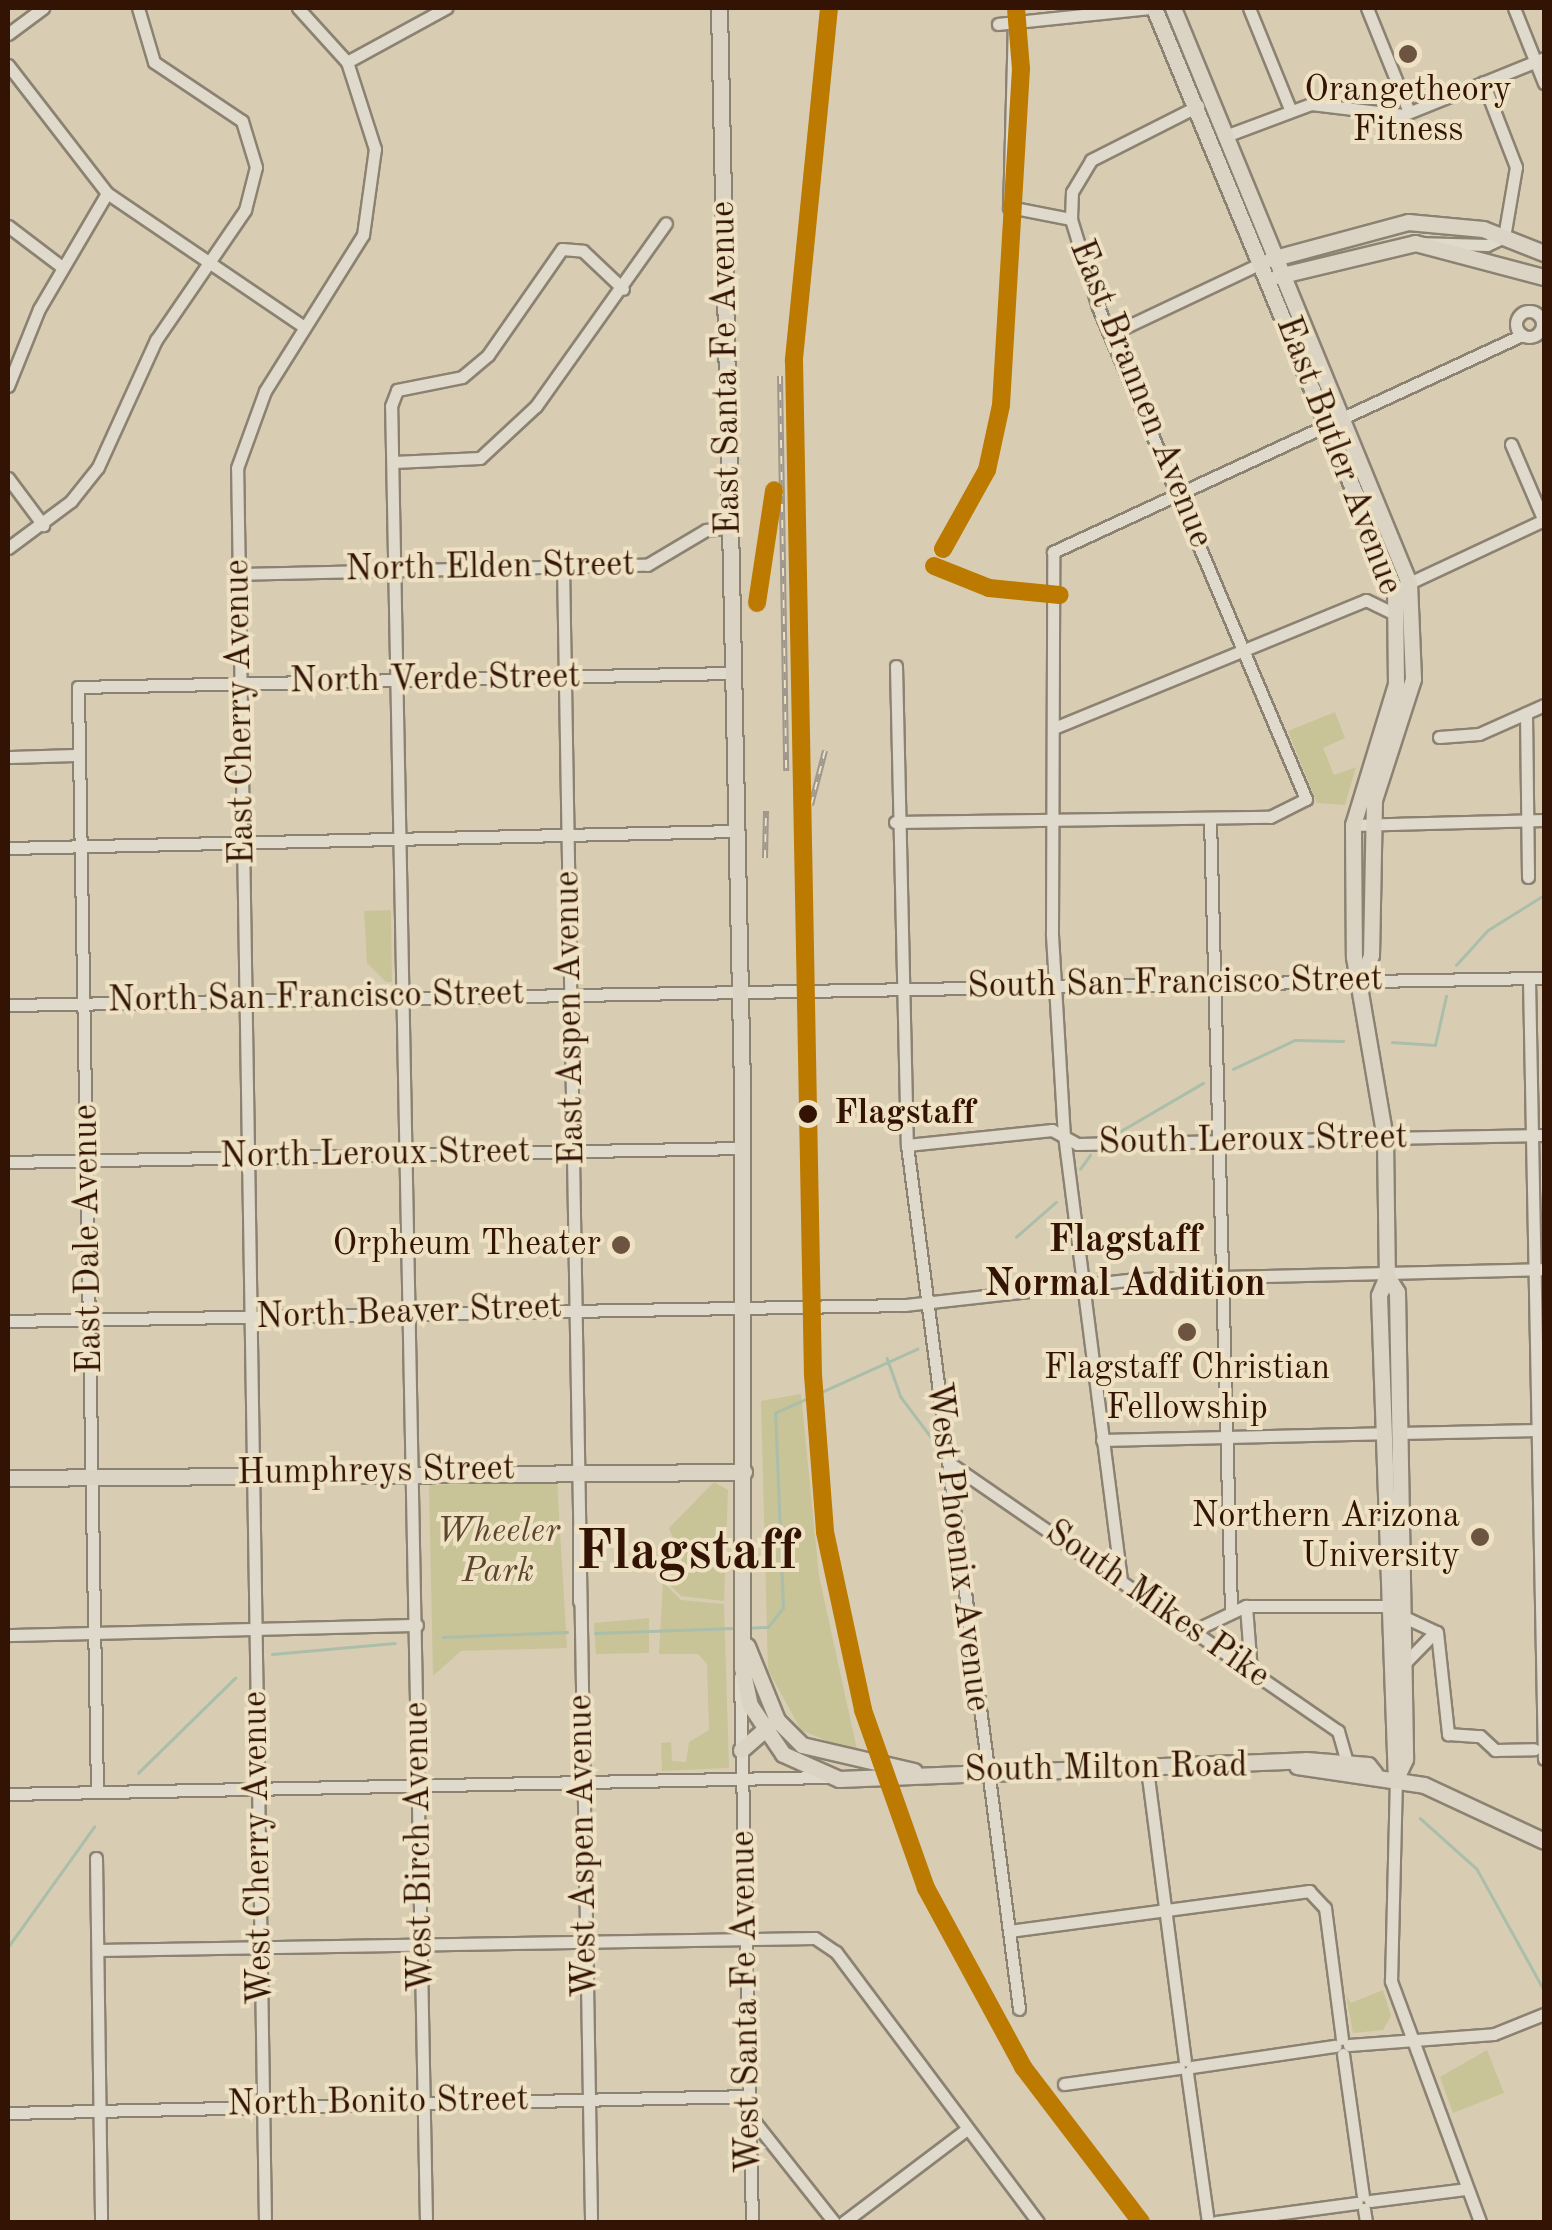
<!DOCTYPE html>
<style>
body{margin:0}
#map{position:relative;width:1552px;height:2230px;overflow:hidden;background:#d8cdb3;font-family:"Old Standard TT",serif}
div>[style]{position:absolute}
[style*='--x']{left:calc(var(--x)*1px);top:calc(var(--y)*1px);width:calc(var(--w)*1px);rotate:calc(var(--a)*1deg)}
.green>*{inset:0;background:#c9c398}
.stream>*{height:2.5px;margin:-1.25px;padding:0 1.25px;transform-origin:1.25px;border-radius:1.25px;background:#aabeaa}
.roads{filter:drop-shadow(2px 0 #8c8272) drop-shadow(-2px 0 #8c8272) drop-shadow(0 2px #8c8272) drop-shadow(0 -2px #8c8272)}
.minor>*{height:11px;margin:-5.5px;padding:0 5.5px;transform-origin:5.5px;border-radius:5.5px;background:#e0dacd}
.minor>.ring{margin:-5.5px;padding:0;box-sizing:content-box;background:none;border:11px solid #e0dacd;border-radius:50%}
.major>*{height:15px;margin:-7.5px;padding:0 7.5px;transform-origin:7.5px;border-radius:7.5px;background:#dbd4c5}
.rail>*{height:6px;margin-top:-3px;transform-origin:0;background:repeating-linear-gradient(90deg,#efe2c4 0 8px,#9f978c 0 16px);box-sizing:border-box;border-block:2px solid #9f978c}
.rail-1>*{height:18px;margin:-9px;padding:0 9px;transform-origin:9px;border-radius:9px;background:#bc7a01}
.dots>*{width:28px;height:28px;translate:-50% -50%;box-sizing:border-box;border:5px solid #efe2c4;border-radius:50%}
span{translate:-50% -50%;white-space:nowrap;text-align:center;line-height:1.15;-webkit-text-stroke:8px #efe2c4;paint-order:stroke}
.poi-label{font-size:35px;color:#321304}
.right{translate:-100% -50%;text-align:right}
.street-label{font-size:35px;color:#321304}
.stop-label{font-size:35px;color:#321304;font-weight:700}
.left{translate:0 -50%;text-align:left}
.park-label{font-size:35px;color:#5c452a;font-style:italic}
.neighbourhood-label{font-size:38px;color:#321304;font-weight:700}
.town-label{font-size:55px;color:#321304;font-weight:700}
.frame{position:absolute;inset:0;border:10px solid #321304;pointer-events:none}
</style>
<div id="map">
<div class="green">
<div style="clip-path:polygon(1335px 712px,1345px 738px,1323px 748px,1334px 775px,1356px 767px,1345px 805px,1317px 803px,1288px 731px)"></div>
<div style="clip-path:polygon(391px 910px,392px 982px,386px 982px,367px 963px,364px 911px)"></div>
<div style="clip-path:polygon(801px 1394px,819px 1576px,858px 1754px,801px 1730px,768px 1670px,761px 1401px)"></div>
<div style="clip-path:polygon(557px 1481px,567px 1648px,461px 1651px,433px 1676px,429px 1485px)"></div>
<div style="clip-path:polygon(714px 1482px,728px 1490px,724px 1601px,681px 1596px,670px 1585px,682px 1561px,669px 1528px)"></div>
<div style="clip-path:polygon(663px 1582px,681px 1600px,724px 1604px,729px 1768px,662px 1771px,661px 1743px,671px 1742px,672px 1761px,686px 1762px,689px 1742px,709px 1730px,707px 1664px,698px 1654px,659px 1654px)"></div>
<div style="clip-path:polygon(649px 1618px,649px 1653px,596px 1654px,594px 1623px)"></div>
<div style="clip-path:polygon(1383px 1990px,1391px 2016px,1383px 2030px,1353px 2033px,1346px 1995px,1351px 2003px)"></div>
<div style="clip-path:polygon(1487px 2050px,1504px 2093px,1453px 2113px,1440px 2077px)"></div>
</div>
<div class="stream">
<div style="--x:1456;--y:965;--w:47;--a:-47.6"></div>
<div style="--x:1488;--y:930;--w:66;--a:-32"></div>
<div style="--x:1392;--y:1042;--w:43;--a:4"></div>
<div style="--x:1435;--y:1045;--w:50;--a:-77.3"></div>
<div style="--x:1233;--y:1069;--w:68;--a:-25.1"></div>
<div style="--x:1295;--y:1040;--w:48;--a:1.2"></div>
<div style="--x:1112;--y:1136;--w:105;--a:-30.2"></div>
<div style="--x:1080;--y:1169;--w:17;--a:-54"></div>
<div style="--x:1016;--y:1237;--w:53;--a:-41.2"></div>
<div style="--x:887;--y:1358;--w:41;--a:70.3"></div>
<div style="--x:901;--y:1397;--w:50;--a:53.1"></div>
<div style="--x:746;--y:1628;--w:22;--a:-3"></div>
<div style="--x:768;--y:1627;--w:24;--a:-52"></div>
<div style="--x:783;--y:1608;--w:195;--a:-92.3"></div>
<div style="--x:775;--y:1413;--w:156;--a:-24.3"></div>
<div style="--x:595;--y:1633;--w:138;--a:-2.1"></div>
<div style="--x:443;--y:1637;--w:124;--a:-2.3"></div>
<div style="--x:272;--y:1654;--w:123;--a:-5.1"></div>
<div style="--x:138;--y:1773;--w:136;--a:-44.4"></div>
<div style="--x:1420;--y:1818;--w:76;--a:41.8"></div>
<div style="--x:1477;--y:1869;--w:138;--a:61"></div>
<div style="--x:8;--y:1947;--w:148;--a:-54.4"></div>
</div>
<div class="roads">
<div class="minor">
<div style="--x:1249;--y:8;--w:109;--a:67.9"></div>
<div style="--x:1367;--y:8;--w:112;--a:68"></div>
<div style="--x:1514;--y:8;--w:81;--a:68.2"></div>
<div style="--x:1014;--y:21;--w:186;--a:91.5"></div>
<div style="--x:1009;--y:207;--w:63;--a:11"></div>
<div style="--x:998;--y:24;--w:152;--a:-6"></div>
<div style="--x:8;--y:34;--w:44;--a:-36.6"></div>
<div style="--x:347;--y:62;--w:113;--a:-28.6"></div>
<div style="--x:8;--y:65;--w:162;--a:52.3"></div>
<div style="--x:107;--y:193;--w:238;--a:34.2"></div>
<div style="--x:1228;--y:135;--w:89;--a:-20.5"></div>
<div style="--x:1311;--y:104;--w:93;--a:6.8"></div>
<div style="--x:1403;--y:115;--w:152;--a:-22"></div>
<div style="--x:8;--y:226;--w:68;--a:37.2"></div>
<div style="--x:1415;--y:243;--w:72;--a:1.6"></div>
<div style="--x:1487;--y:245;--w:19;--a:-25"></div>
<div style="--x:1504;--y:237;--w:71;--a:-80.3"></div>
<div style="--x:1516;--y:167;--w:91;--a:-111.2"></div>
<div class="ring" style="left:1516px;top:311px;width:15px;height:15px"></div>
<div style="--x:1111;--y:334;--w:168;--a:-25.3"></div>
<div style="--x:8;--y:386;--w:83;--a:-68.1"></div>
<div style="--x:39;--y:309;--w:134;--a:-59.6"></div>
<div style="--x:1511;--y:444;--w:84;--a:66.8"></div>
<div style="--x:394;--y:462;--w:86;--a:-2.7"></div>
<div style="--x:480;--y:458;--w:76;--a:-42.9"></div>
<div style="--x:536;--y:406;--w:224;--a:-54.6"></div>
<div style="--x:8;--y:478;--w:59;--a:53.3"></div>
<div style="--x:8;--y:548;--w:79;--a:-36.7"></div>
<div style="--x:71;--y:501;--w:43;--a:-51.5"></div>
<div style="--x:98;--y:467;--w:140;--a:-65.5"></div>
<div style="--x:156;--y:340;--w:158;--a:-55.6"></div>
<div style="--x:245;--y:210;--w:44;--a:-75.7"></div>
<div style="--x:256;--y:167;--w:48;--a:-106.9"></div>
<div style="--x:242;--y:121;--w:106;--a:-146.2"></div>
<div style="--x:154;--y:62;--w:56;--a:-106.5"></div>
<div style="--x:563;--y:565;--w:1657;--a:89.03"></div>
<div style="--x:237;--y:574;--w:410;--a:-1.3"></div>
<div style="--x:647;--y:565;--w:69;--a:-30.7"></div>
<div style="--x:706;--y:530;--w:25;--a:-5"></div>
<div style="--x:1403;--y:586;--w:156;--a:-25.1"></div>
<div style="--x:896;--y:666;--w:479;--a:88.7"></div>
<div style="--x:907;--y:1145;--w:871;--a:82.61"></div>
<div style="--x:1526;--y:713;--w:164;--a:89.3"></div>
<div style="--x:1054;--y:728;--w:337;--a:-22.3"></div>
<div style="--x:1366;--y:600;--w:32;--a:26"></div>
<div style="--x:1439;--y:737;--w:40;--a:-4.3"></div>
<div style="--x:1479;--y:734;--w:71;--a:-24"></div>
<div style="--x:8;--y:757;--w:69;--a:-1.7"></div>
<div style="--x:1210;--y:819;--w:791;--a:88.48"></div>
<div style="--x:895;--y:822;--w:375;--a:-0.8"></div>
<div style="--x:1270;--y:817;--w:40;--a:-26.6"></div>
<div style="--x:1306;--y:799;--w:534;--a:-112.92"></div>
<div style="--x:1098;--y:307;--w:92;--a:-107.1"></div>
<div style="--x:1071;--y:219;--w:27;--a:-88"></div>
<div style="--x:1072;--y:192;--w:37;--a:-59"></div>
<div style="--x:1091;--y:160;--w:120;--a:-26.8"></div>
<div style="--x:1353;--y:825;--w:191;--a:-1.5"></div>
<div style="--x:8;--y:848;--w:726;--a:-1.34"></div>
<div style="--x:1529;--y:979;--w:780;--a:88.9"></div>
<div style="--x:8;--y:1005;--w:1536;--a:-1.01"></div>
<div style="--x:907;--y:1145;--w:146;--a:-5.9"></div>
<div style="--x:1052;--y:1130;--w:29;--a:29"></div>
<div style="--x:1077;--y:1144;--w:467;--a:-1.1"></div>
<div style="--x:8;--y:1162;--w:734;--a:-1.09"></div>
<div style="--x:8;--y:1321;--w:897;--a:-1.02"></div>
<div style="--x:905;--y:1305;--w:234;--a:-6.4"></div>
<div style="--x:1138;--y:1279;--w:406;--a:-1.4"></div>
<div style="--x:1399;--y:1433;--w:139;--a:-1.2"></div>
<div style="--x:1102;--y:1440;--w:281;--a:-1.4"></div>
<div style="--x:948;--y:1462;--w:474;--a:34.6"></div>
<div style="--x:1338;--y:1731;--w:32;--a:74"></div>
<div style="--x:1121;--y:1580;--w:447;--a:-97.3"></div>
<div style="--x:1064;--y:1137;--w:204;--a:-93.4"></div>
<div style="--x:1052;--y:933;--w:381;--a:-89.8"></div>
<div style="--x:1053;--y:552;--w:517;--a:-24.83"></div>
<div style="--x:579;--y:1601;--w:74;--a:-90"></div>
<div style="--x:1246;--y:1606;--w:65;--a:85.6"></div>
<div style="--x:1402;--y:1616;--w:38;--a:25"></div>
<div style="--x:1437;--y:1632;--w:103;--a:83.8"></div>
<div style="--x:1448;--y:1734;--w:32;--a:4"></div>
<div style="--x:1480;--y:1736;--w:21;--a:43"></div>
<div style="--x:1495;--y:1750;--w:39;--a:-1"></div>
<div style="--x:1193;--y:1631;--w:59;--a:-25.3"></div>
<div style="--x:1246;--y:1606;--w:142;--a:0"></div>
<div style="--x:8;--y:1635;--w:409;--a:-1.4"></div>
<div style="--x:1403;--y:1665;--w:43;--a:-45.9"></div>
<div style="--x:740;--y:1677;--w:545;--a:88.74"></div>
<div style="--x:1147;--y:1769;--w:294;--a:82.6"></div>
<div style="--x:1396;--y:1778;--w:203;--a:91.4"></div>
<div style="--x:1391;--y:1981;--w:257;--a:69.7"></div>
<div style="--x:97;--y:1792;--w:1105;--a:-90.99"></div>
<div style="--x:78;--y:687;--w:654;--a:-1.23"></div>
<div style="--x:8;--y:1794;--w:818;--a:-1.19"></div>
<div style="--x:96;--y:1858;--w:364;--a:89.2"></div>
<div style="--x:1009;--y:1931;--w:303;--a:-7.6"></div>
<div style="--x:1309;--y:1891;--w:23;--a:47"></div>
<div style="--x:1325;--y:1908;--w:132;--a:82.6"></div>
<div style="--x:98;--y:1950;--w:717;--a:-0.96"></div>
<div style="--x:815;--y:1938;--w:25;--a:34"></div>
<div style="--x:836;--y:1952;--w:337;--a:53.2"></div>
<div style="--x:1349;--y:2045;--w:145;--a:-4.3"></div>
<div style="--x:1494;--y:2034;--w:54;--a:-21.8"></div>
<div style="--x:1343;--y:2054;--w:143;--a:82"></div>
<div style="--x:1192;--y:2067;--w:145;--a:-8.4"></div>
<div style="--x:1187;--y:2073;--w:150;--a:82"></div>
<div style="--x:1064;--y:2084;--w:116;--a:-7.9"></div>
<div style="--x:8;--y:2113;--w:741;--a:-1.31"></div>
<div style="--x:750;--y:2116;--w:135;--a:51.6"></div>
<div style="--x:1370;--y:2201;--w:98;--a:-7.1"></div>
<div style="--x:1364;--y:2209;--w:13;--a:81"></div>
<div style="--x:265;--y:2222;--w:1754;--a:-90.91"></div>
<div style="--x:237;--y:468;--w:82;--a:-70"></div>
<div style="--x:265;--y:391;--w:184;--a:-57.9"></div>
<div style="--x:363;--y:235;--w:87;--a:-82.1"></div>
<div style="--x:375;--y:149;--w:91;--a:-107.8"></div>
<div style="--x:347;--y:62;--w:73;--a:-132.2"></div>
<div style="--x:426;--y:2222;--w:1816;--a:-91.1"></div>
<div style="--x:391;--y:406;--w:17;--a:-69"></div>
<div style="--x:397;--y:390;--w:66;--a:-11.3"></div>
<div style="--x:462;--y:377;--w:34;--a:-40"></div>
<div style="--x:488;--y:355;--w:129;--a:-55.1"></div>
<div style="--x:562;--y:249;--w:21;--a:5"></div>
<div style="--x:583;--y:251;--w:55;--a:43.5"></div>
<div style="--x:844;--y:2222;--w:154;--a:-37.1"></div>
<div style="--x:1216;--y:2222;--w:142;--a:-7.7"></div>
</div>
<div class="major">
<div style="--x:719;--y:8;--w:1081;--a:88.78"></div>
<div style="--x:742;--y:1089;--w:579;--a:90"></div>
<div style="--x:742;--y:1668;--w:38;--a:78"></div>
<div style="--x:750;--y:1705;--w:59;--a:56"></div>
<div style="--x:783;--y:1754;--w:61;--a:24.1"></div>
<div style="--x:839;--y:1779;--w:467;--a:-2.3"></div>
<div style="--x:1306;--y:1760;--w:62;--a:4.6"></div>
<div style="--x:1368;--y:1765;--w:11;--a:52"></div>
<div style="--x:1154;--y:8;--w:630;--a:67.51"></div>
<div style="--x:1395;--y:590;--w:94;--a:89.4"></div>
<div style="--x:1396;--y:684;--w:147;--a:107"></div>
<div style="--x:1353;--y:825;--w:132;--a:89.6"></div>
<div style="--x:1354;--y:957;--w:185;--a:80.3"></div>
<div style="--x:1385;--y:1139;--w:137;--a:89.2"></div>
<div style="--x:1387;--y:1276;--w:21;--a:113"></div>
<div style="--x:1379;--y:1295;--w:483;--a:88"></div>
<div style="--x:1173;--y:8;--w:622;--a:67.69"></div>
<div style="--x:1409;--y:583;--w:96;--a:87.6"></div>
<div style="--x:1413;--y:679;--w:127;--a:107.9"></div>
<div style="--x:1374;--y:800;--w:155;--a:91.1"></div>
<div style="--x:1371;--y:955;--w:28;--a:108"></div>
<div style="--x:1271;--y:259;--w:142;--a:-15.1"></div>
<div style="--x:1408;--y:222;--w:75;--a:5.3"></div>
<div style="--x:1483;--y:229;--w:66;--a:21.5"></div>
<div style="--x:1278;--y:276;--w:141;--a:-13.5"></div>
<div style="--x:1415;--y:243;--w:133;--a:14.8"></div>
<div style="--x:1387;--y:1276;--w:19;--a:58"></div>
<div style="--x:1397;--y:1292;--w:467;--a:89"></div>
<div style="--x:1405;--y:1759;--w:21;--a:115"></div>
<div style="--x:8;--y:1478;--w:736;--a:-0.47"></div>
<div style="--x:747;--y:1646;--w:80;--a:67.9"></div>
<div style="--x:777;--y:1720;--w:35;--a:45"></div>
<div style="--x:802;--y:1745;--w:115;--a:13.1"></div>
<div style="--x:741;--y:1750;--w:38;--a:-41"></div>
<div style="--x:1297;--y:1766;--w:128;--a:8.5"></div>
<div style="--x:1424;--y:1785;--w:132;--a:25"></div>
</div>
</div>
<div class="rail">
<div style="--x:829;--y:8;--w:354;--a:95.7"></div>
<div style="--x:794;--y:360;--w:1015;--a:88.93"></div>
<div style="--x:813;--y:1375;--w:157;--a:85.6"></div>
<div style="--x:825;--y:1532;--w:182;--a:77.9"></div>
<div style="--x:863;--y:1710;--w:189;--a:70.5"></div>
<div style="--x:926;--y:1888;--w:204;--a:61.5"></div>
<div style="--x:1023;--y:2067;--w:195;--a:52.7"></div>
<div style="--x:780;--y:376;--w:395;--a:89.1"></div>
<div style="--x:943;--y:549;--w:90;--a:-60.9"></div>
<div style="--x:987;--y:470;--w:66;--a:-77.8"></div>
<div style="--x:1001;--y:405;--w:337;--a:-86.6"></div>
<div style="--x:1021;--y:69;--w:61;--a:-94.7"></div>
<div style="--x:934;--y:566;--w:59;--a:21.8"></div>
<div style="--x:989;--y:588;--w:71;--a:5.6"></div>
<div style="--x:757;--y:603;--w:80;--a:-80.7"></div>
<div style="--x:811;--y:805;--w:56;--a:-75.5"></div>
<div style="--x:765;--y:858;--w:47;--a:-88.8"></div>
</div>
<div class="rail-1">
<div style="--x:829;--y:8;--w:354;--a:95.7"></div>
<div style="--x:794;--y:360;--w:1015;--a:88.93"></div>
<div style="--x:813;--y:1375;--w:157;--a:85.6"></div>
<div style="--x:825;--y:1532;--w:182;--a:77.9"></div>
<div style="--x:863;--y:1710;--w:189;--a:70.5"></div>
<div style="--x:926;--y:1888;--w:204;--a:61.5"></div>
<div style="--x:1023;--y:2067;--w:195;--a:52.7"></div>
<div style="--x:943;--y:549;--w:90;--a:-60.9"></div>
<div style="--x:987;--y:470;--w:66;--a:-77.8"></div>
<div style="--x:1001;--y:405;--w:337;--a:-86.6"></div>
<div style="--x:1021;--y:69;--w:61;--a:-94.7"></div>
<div style="--x:934;--y:566;--w:59;--a:21.8"></div>
<div style="--x:989;--y:588;--w:71;--a:5.6"></div>
<div style="--x:757;--y:603;--w:114;--a:-81.4"></div>
</div>
<div class="dots">
<div style="left:1408px;top:54px;background:#6c5441"></div>
<div style="left:808px;top:1114px;background:#321304"></div>
<div style="left:621px;top:1245px;background:#6c5441"></div>
<div style="left:1187px;top:1332px;background:#6c5441"></div>
<div style="left:1480px;top:1537px;background:#6c5441"></div>
</div>
<div class="poi-label">
<span style="left:1408px;top:111px">Orangetheory<br>Fitness</span>
<span class="right" style="left:601px;top:1245px">Orpheum Theater</span>
<span style="left:1187px;top:1389px">Flagstaff Christian<br>Fellowship</span>
<span class="right" style="left:1460px;top:1537px">Northern Arizona<br>University</span>
</div>
<div class="street-label">
<span style="left:727px;top:368px;rotate:-91deg">East Santa Fe Avenue</span>
<span style="left:1140px;top:394px;rotate:68deg">East Brannen Avenue</span>
<span style="left:1338px;top:456px;rotate:69deg">East Butler Avenue</span>
<span style="left:490px;top:568px;rotate:-1deg">North Elden Street</span>
<span style="left:435px;top:680px;rotate:-1deg">North Verde Street</span>
<span style="left:241px;top:712px;rotate:-91deg">East Cherry Avenue</span>
<span style="left:1175px;top:984px;rotate:-1deg">South San Francisco Street</span>
<span style="left:316px;top:998px;rotate:-1deg">North San Francisco Street</span>
<span style="left:571px;top:1018px;rotate:-91deg">East Aspen Avenue</span>
<span style="left:1253px;top:1141px;rotate:-1deg">South Leroux Street</span>
<span style="left:375px;top:1155px;rotate:-1deg">North Leroux Street</span>
<span style="left:89px;top:1239px;rotate:-91deg">East Dale Avenue</span>
<span style="left:409px;top:1313px;rotate:-2deg">North Beaver Street</span>
<span style="left:376px;top:1472px;rotate:-1deg">Humphreys Street</span>
<span style="left:957px;top:1547px;rotate:83deg">West Phoenix Avenue</span>
<span style="left:1157px;top:1605px;rotate:35deg">South Mikes Pike</span>
<span style="left:1106px;top:1769px;rotate:-1deg">South Milton Road</span>
<span style="left:584px;top:1846px;rotate:-91deg">West Aspen Avenue</span>
<span style="left:420px;top:1847px;rotate:-91deg">West Birch Avenue</span>
<span style="left:259px;top:1848px;rotate:-91deg">West Cherry Avenue</span>
<span style="left:747px;top:2002px;rotate:-91deg">West Santa Fe Avenue</span>
<span style="left:378px;top:2103px;rotate:-1deg">North Bonito Street</span>
</div>
<div class="stop-label">
<span class="left" style="left:834px;top:1114px">Flagstaff</span>
</div>
<div class="park-label">
<span style="left:498px;top:1552px">Wheeler<br>Park</span>
</div>
<div class="neighbourhood-label">
<span style="left:1125px;top:1264px">Flagstaff<br>Normal Addition</span>
</div>
<div class="town-label">
<span style="left:687px;top:1554px">Flagstaff</span>
</div>
<div class="frame"></div>
</div>
